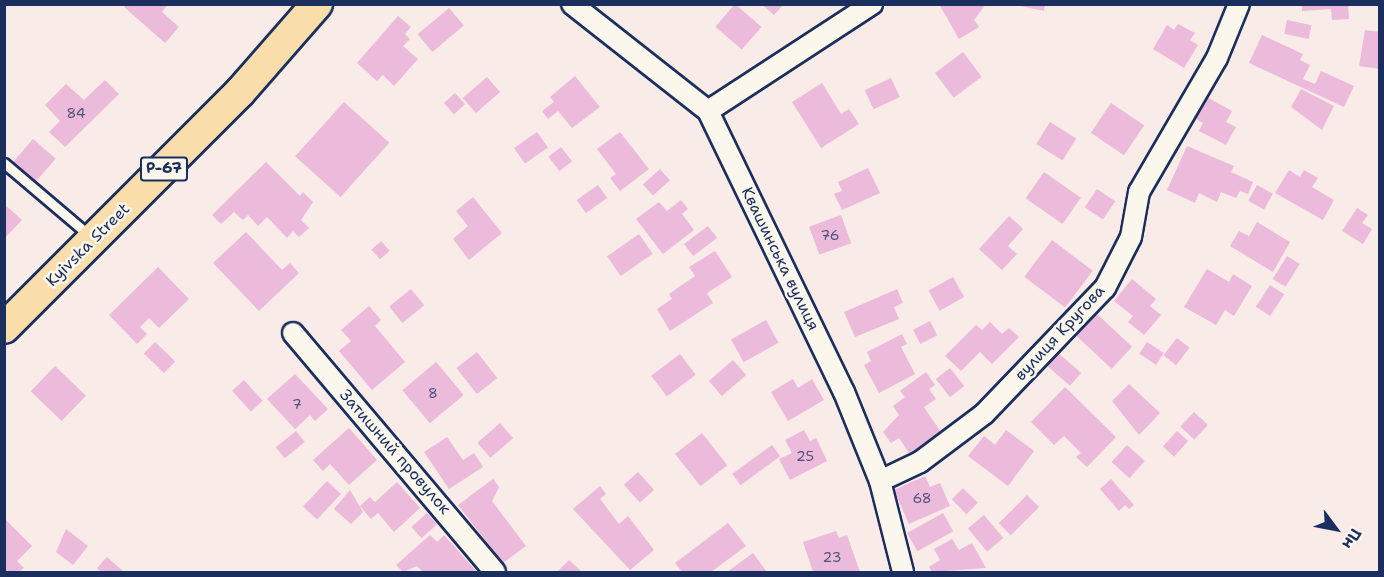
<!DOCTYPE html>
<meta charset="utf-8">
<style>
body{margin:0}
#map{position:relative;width:1384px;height:577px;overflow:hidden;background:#f8ebe8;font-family:"Shantell Sans",sans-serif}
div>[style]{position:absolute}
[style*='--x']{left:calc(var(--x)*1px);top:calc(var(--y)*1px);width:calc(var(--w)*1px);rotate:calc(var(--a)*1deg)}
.building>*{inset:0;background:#ecbada;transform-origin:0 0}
.roads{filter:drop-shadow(2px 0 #1b2f5e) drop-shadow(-2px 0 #1b2f5e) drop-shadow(0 2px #1b2f5e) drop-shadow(0 -2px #1b2f5e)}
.service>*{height:9px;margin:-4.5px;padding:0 4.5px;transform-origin:4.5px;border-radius:4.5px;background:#fbf7ec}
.minor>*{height:20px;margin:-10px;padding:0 10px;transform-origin:10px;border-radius:10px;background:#fbf7ec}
.primary>*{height:30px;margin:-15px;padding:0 15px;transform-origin:15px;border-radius:15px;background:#f9deab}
span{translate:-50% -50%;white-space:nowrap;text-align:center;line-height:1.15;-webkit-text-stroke:5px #fbf7ec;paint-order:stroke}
.number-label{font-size:14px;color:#4f527d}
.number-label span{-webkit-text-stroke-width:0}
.shield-label span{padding:2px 4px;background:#fbf7ec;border:2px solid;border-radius:4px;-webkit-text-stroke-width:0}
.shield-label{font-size:15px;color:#1b2f5e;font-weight:700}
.street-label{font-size:16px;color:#1b2f5e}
.frame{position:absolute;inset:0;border:6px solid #1b2f5e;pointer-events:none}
.north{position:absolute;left:1306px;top:499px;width:60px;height:60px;-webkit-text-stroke:4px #fbf7ec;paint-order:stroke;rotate:122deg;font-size:16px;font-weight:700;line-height:24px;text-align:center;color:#1b2f5e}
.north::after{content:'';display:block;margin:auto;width:21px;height:27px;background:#1b2f5e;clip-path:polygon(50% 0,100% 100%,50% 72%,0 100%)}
</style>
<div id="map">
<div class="building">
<div style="clip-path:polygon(127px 4px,168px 4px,162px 12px,179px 27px,165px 43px,124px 7px)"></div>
<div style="left:735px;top:4px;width:35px;height:30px;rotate:41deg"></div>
<div style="clip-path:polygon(761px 4px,784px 4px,774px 15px)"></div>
<div style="clip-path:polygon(939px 4px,986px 4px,974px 20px,979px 27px,959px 39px)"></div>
<div style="clip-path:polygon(1011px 4px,1045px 4px,1044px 11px)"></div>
<div style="clip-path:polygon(1302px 4px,1348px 4px,1349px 19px,1332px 20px,1331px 9px,1302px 11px)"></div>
<div style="left:449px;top:8px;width:23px;height:41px;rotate:50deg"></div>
<div style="clip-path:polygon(398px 16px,411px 27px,405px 34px,410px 39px,403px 46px,418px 59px,394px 86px,383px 75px,377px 81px,357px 63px)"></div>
<div style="left:1287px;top:20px;width:25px;height:14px;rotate:12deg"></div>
<div style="clip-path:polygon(1178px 24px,1195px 33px,1190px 40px,1198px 45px,1184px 68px,1153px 49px,1167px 25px,1174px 30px)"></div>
<div style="clip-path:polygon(1365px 30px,1380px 32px,1380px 69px,1359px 66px)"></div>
<div style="clip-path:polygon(1262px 35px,1303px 54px,1300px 60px,1310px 65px,1303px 79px,1315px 84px,1321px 71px,1354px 86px,1344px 107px,1249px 63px)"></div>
<div style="left:963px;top:52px;width:31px;height:35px;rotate:53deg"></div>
<div style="clip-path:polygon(575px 76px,600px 107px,572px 128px,558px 111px,548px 119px,542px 111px,554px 102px,550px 97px)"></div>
<div style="left:487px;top:77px;width:20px;height:32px;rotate:49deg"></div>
<div style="left:891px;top:78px;width:21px;height:29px;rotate:65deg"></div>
<div style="clip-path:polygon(105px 80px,119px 94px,65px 147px,49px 132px,60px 121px,45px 105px,66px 84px,84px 100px)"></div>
<div style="clip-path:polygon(822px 83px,841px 114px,849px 109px,859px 124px,821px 148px,792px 102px)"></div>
<div style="clip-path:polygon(1301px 89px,1334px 106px,1322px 130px,1291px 107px)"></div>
<div style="left:455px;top:93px;width:15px;height:15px;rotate:48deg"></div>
<div style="clip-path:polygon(1205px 96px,1232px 111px,1226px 122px,1236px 127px,1226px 145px,1199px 131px,1203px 123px,1193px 117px)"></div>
<div style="left:344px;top:102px;width:61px;height:73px;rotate:42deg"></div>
<div style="left:1111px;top:103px;width:40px;height:36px;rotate:34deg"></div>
<div style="left:1050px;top:122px;width:31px;height:26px;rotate:32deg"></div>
<div style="left:537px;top:132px;width:19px;height:28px;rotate:55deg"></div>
<div style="clip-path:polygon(620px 132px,649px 169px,620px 191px,610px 178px,616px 174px,597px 149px)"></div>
<div style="left:33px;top:139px;width:30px;height:33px;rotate:41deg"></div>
<div style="clip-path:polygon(1187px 146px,1234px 166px,1231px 172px,1253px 182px,1248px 194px,1240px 191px,1236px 198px,1221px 192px,1217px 202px,1199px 193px,1195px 203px,1167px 190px)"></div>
<div style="left:561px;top:147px;width:18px;height:16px;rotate:52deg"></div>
<div style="clip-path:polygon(266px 162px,300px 196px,303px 192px,313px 202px,301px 220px,309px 228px,299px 237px,293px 231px,287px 238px,267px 217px,258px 226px,248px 215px,243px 220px,234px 212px,221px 224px,212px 215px)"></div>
<div style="clip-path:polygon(868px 168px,880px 193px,842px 210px,834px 194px,842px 191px,838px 182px)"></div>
<div style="left:660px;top:169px;width:15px;height:23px;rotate:48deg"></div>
<div style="clip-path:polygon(1289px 170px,1300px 177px,1304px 170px,1318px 178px,1312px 187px,1334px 200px,1323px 220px,1275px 193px)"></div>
<div style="left:1044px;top:172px;width:45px;height:32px;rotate:35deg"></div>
<div style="left:598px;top:185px;width:16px;height:26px;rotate:55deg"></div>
<div style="left:1257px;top:185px;width:18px;height:18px;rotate:29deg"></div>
<div style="left:1097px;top:189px;width:22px;height:22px;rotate:34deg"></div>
<div style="clip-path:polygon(473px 197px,502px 233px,469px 260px,453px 239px,468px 226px,456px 211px)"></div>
<div style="clip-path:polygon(681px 200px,688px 209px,682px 214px,694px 230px,663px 254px,636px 219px,659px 202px,667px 211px)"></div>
<div style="clip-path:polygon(4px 204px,22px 220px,4px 239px)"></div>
<div style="clip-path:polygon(1357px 208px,1368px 215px,1362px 223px,1372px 229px,1363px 244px,1342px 231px)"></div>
<div style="left:841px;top:215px;width:30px;height:34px;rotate:70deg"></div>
<div style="clip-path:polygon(1009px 216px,1023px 229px,1008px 246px,1017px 254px,1002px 270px,979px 249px)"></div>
<div style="clip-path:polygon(1257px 222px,1290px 242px,1273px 272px,1230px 246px,1239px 231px,1249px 236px)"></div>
<div style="left:708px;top:226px;width:15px;height:30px;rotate:53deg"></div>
<div style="clip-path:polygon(246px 232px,282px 270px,290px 263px,299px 273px,259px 311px,213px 263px)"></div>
<div style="left:639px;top:234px;width:24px;height:39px;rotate:55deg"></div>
<div style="left:1052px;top:240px;width:51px;height:46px;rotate:37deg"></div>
<div style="left:381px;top:241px;width:13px;height:13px;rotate:48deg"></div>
<div style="clip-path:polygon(715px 251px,732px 277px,707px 293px,713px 303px,670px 331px,657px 309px,672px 299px,669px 294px,695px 276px,689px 267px)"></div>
<div style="left:1287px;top:256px;width:15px;height:27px;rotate:32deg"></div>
<div style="clip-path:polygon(158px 267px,189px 299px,159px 328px,149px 318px,140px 327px,147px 334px,137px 344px,109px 315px)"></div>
<div style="clip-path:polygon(1207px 269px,1229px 282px,1233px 274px,1252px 286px,1234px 316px,1225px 310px,1216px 325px,1184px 307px)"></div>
<div style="left:953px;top:277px;width:23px;height:28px;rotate:61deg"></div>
<div style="clip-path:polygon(1132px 279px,1156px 299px,1150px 306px,1161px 315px,1144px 335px,1128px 322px,1133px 316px,1114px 301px)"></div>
<div style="left:1270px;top:285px;width:17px;height:26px;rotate:33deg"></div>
<div style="left:411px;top:289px;width:21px;height:28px;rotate:51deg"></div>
<div style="clip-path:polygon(897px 289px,903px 303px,894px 307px,899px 319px,855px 337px,844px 312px)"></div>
<div style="clip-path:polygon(369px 306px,381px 320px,375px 326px,405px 362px,372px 390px,339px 351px,351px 341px,341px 330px)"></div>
<div style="left:1097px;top:314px;width:48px;height:30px;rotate:43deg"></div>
<div style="left:766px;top:320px;width:26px;height:40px;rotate:61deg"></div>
<div style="left:930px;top:321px;width:16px;height:19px;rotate:63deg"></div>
<div style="clip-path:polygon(990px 322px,1002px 334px,1009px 328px,1019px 337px,992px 364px,980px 352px,961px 371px,945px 356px,976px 325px,982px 330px)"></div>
<div style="clip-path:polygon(902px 334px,907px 344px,901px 347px,915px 374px,879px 393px,864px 365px,871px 361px,867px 352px)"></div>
<div style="left:1177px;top:338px;width:16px;height:22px;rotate:38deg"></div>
<div style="left:155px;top:342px;width:28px;height:16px;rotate:44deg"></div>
<div style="left:1147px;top:342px;width:20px;height:14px;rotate:33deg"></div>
<div style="left:477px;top:352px;width:33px;height:26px;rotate:52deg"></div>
<div style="left:1057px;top:352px;width:32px;height:17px;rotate:41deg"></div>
<div style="left:680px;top:354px;width:26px;height:36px;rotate:53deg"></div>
<div style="left:733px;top:360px;width:20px;height:32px;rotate:49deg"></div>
<div style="left:436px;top:362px;width:43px;height:44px;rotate:50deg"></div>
<div style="left:55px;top:366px;width:43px;height:35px;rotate:44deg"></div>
<div style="left:950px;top:368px;width:23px;height:18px;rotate:52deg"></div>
<div style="clip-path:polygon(926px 372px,935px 385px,929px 389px,936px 399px,924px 407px,942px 434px,911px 456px,899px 438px,891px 443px,883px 432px,899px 415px,893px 406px,905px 397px,900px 391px)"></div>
<div style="clip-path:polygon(295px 374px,328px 409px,315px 421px,310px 415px,295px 429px,267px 399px)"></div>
<div style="clip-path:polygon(793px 379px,798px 388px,812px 379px,824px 400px,788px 421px,771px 392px)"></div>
<div style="left:244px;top:380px;width:28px;height:16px;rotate:48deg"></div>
<div style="clip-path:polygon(1129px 384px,1160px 413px,1139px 435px,1112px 401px)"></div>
<div style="clip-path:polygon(1065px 387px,1116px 437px,1087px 467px,1076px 457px,1081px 453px,1064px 436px,1054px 445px,1031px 422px)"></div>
<div style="left:1194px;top:412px;width:19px;height:20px;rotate:43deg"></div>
<div style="left:500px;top:423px;width:20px;height:30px;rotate:49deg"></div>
<div style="clip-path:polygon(349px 428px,377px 460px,349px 485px,330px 464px,323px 471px,313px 460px)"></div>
<div style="clip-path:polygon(804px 430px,810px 441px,816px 438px,827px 461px,790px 480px,779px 459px,792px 453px,785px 440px)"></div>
<div style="clip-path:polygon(1006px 430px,1034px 451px,1008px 486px,968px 456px,984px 436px,995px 445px)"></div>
<div style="left:296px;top:431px;width:14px;height:26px;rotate:51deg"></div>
<div style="left:1177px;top:431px;width:15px;height:21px;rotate:42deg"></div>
<div style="left:702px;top:433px;width:41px;height:34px;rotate:52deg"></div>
<div style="clip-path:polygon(447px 437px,463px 460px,474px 453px,483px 467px,449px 489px,424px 452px)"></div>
<div style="left:772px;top:445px;width:14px;height:49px;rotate:54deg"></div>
<div style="left:1127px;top:445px;width:24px;height:23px;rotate:42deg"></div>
<div style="left:638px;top:472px;width:24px;height:19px;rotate:48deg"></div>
<div style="clip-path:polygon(925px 476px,930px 487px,940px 483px,950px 506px,909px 524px,894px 490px)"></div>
<div style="clip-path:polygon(493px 479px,499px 487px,492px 501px,526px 546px,503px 563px,458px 505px)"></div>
<div style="clip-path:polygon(1111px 479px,1134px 505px,1129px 509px,1125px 505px,1119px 511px,1100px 489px)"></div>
<div style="left:327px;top:481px;width:19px;height:35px;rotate:43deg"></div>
<div style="clip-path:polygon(397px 482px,420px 508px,394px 532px,378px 513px,371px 519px,360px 506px,370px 497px,375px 502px)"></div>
<div style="clip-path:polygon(600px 486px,606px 494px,600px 499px,619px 524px,628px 516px,654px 550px,630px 570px,573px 509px)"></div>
<div style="left:963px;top:488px;width:21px;height:16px;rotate:45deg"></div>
<div style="clip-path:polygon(350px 490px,363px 512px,351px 524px,334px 509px)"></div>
<div style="left:1027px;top:495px;width:17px;height:40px;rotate:45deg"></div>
<div style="left:427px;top:513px;width:15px;height:21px;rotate:48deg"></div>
<div style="left:943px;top:513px;width:21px;height:41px;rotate:61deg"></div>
<div style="left:984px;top:515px;width:30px;height:21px;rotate:50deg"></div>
<div style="clip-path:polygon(4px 518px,32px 546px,17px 561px,24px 568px,19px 572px,4px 572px)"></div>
<div style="clip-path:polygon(728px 523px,746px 546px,711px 572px,682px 572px,675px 563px)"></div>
<div style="clip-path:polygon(66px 529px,88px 546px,73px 565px,56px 552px)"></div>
<div style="clip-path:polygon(836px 531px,839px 538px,847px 535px,860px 572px,813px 572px,803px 542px)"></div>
<div style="clip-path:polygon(430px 535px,437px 542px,444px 535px,477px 572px,423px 572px,417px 566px,403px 572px,396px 565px)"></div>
<div style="clip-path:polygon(952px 539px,959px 550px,972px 543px,986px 568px,932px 572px,929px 567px,940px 560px,934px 549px)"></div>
<div style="clip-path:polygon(753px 553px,767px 572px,727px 572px)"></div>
<div style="clip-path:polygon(107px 557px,124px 572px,101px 572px,97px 568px)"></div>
<div style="clip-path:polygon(569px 560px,582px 572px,557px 572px)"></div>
</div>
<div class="roads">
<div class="service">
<div style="--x:4;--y:163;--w:113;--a:40.3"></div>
</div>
<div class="minor">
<div style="--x:572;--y:4;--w:173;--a:38.2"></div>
<div style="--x:708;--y:111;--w:312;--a:64.2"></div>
<div style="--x:844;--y:392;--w:96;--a:68"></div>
<div style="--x:880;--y:481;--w:94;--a:75.8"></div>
<div style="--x:708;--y:111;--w:196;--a:-33.1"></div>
<div style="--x:293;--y:333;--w:313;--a:49.8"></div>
<div style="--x:880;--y:481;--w:44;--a:-25.4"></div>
<div style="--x:920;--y:462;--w:80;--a:-36.9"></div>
<div style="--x:984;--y:414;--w:175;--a:-46.2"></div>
<div style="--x:1105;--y:288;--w:57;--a:-63"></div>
<div style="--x:1131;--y:237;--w:46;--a:-79.9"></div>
<div style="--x:1139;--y:192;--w:155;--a:-59.8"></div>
<div style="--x:1217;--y:58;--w:58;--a:-67.8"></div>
</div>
<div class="primary">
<div style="--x:4;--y:328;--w:334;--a:-45"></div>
<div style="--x:240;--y:92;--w:117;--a:-48.8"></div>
</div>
</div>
<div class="number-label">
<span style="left:76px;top:113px">84</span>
<span style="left:830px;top:235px">76</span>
<span style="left:433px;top:393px">8</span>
<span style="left:297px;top:404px">7</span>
<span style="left:805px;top:456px">25</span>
<span style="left:922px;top:498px">68</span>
<span style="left:832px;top:557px">23</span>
</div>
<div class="shield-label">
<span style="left:164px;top:169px">Р-67</span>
</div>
<div class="street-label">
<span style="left:88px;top:245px;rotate:-45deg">Kyivska Street</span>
<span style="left:780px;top:259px;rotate:64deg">Квашинська вулиця</span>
<span style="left:1060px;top:333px;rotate:-47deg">вулиця Кругова</span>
<span style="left:395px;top:452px;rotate:49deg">Затишний провулок</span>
</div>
<div class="frame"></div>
<div class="north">Пн</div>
</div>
